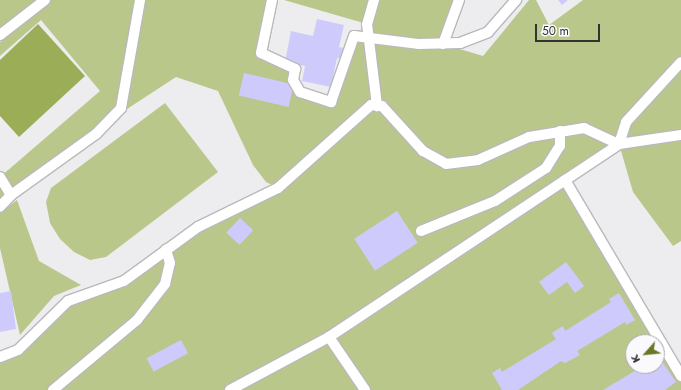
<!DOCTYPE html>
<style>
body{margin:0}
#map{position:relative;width:681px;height:390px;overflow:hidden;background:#ededf0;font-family:Jost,sans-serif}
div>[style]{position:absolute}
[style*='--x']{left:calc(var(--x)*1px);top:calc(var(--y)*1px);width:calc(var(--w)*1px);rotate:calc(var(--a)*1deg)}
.green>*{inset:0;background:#bac78a}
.water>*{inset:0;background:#9cad57}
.building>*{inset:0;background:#cecbfc;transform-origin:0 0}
.roads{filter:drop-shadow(1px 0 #b9b9bc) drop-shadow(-1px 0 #b9b9bc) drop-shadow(0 1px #b9b9bc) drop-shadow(0 -1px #b9b9bc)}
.minor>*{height:10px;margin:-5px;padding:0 5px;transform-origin:5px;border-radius:5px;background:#fff}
span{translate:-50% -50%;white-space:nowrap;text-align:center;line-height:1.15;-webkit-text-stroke:3.5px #fafafe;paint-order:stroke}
.north{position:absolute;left:625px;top:334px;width:40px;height:40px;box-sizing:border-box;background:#fafafe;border:1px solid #aaaaad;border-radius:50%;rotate:243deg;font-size:11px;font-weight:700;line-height:16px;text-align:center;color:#333334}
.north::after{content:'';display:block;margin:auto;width:14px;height:18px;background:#6a7825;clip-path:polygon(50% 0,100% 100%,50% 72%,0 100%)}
.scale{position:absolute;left:535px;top:24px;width:65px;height:18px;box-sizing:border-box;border:2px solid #333334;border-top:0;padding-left:5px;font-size:12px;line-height:14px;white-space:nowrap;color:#333334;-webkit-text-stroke:3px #fafafe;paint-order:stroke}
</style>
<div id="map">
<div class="green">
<div style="clip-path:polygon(0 0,43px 0,0 34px)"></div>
<div style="clip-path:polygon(evenodd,49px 0,272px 0,261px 53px,295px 69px,300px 92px,331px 102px,354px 36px,368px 37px,367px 24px,284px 0,459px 0,443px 44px,483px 56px,529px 0,536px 0,549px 25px,583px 0,681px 0,681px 241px,673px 246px,633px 192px,619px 144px,565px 180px,681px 376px,681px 390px,0 390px,0 357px,18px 350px,68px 301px,103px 288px,278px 188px,266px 182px,253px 165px,218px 91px,176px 77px,124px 111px,121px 108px,0 207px,0 177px,100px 91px,41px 20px,0 56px,0 42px,49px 0,633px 342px,657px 342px,657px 366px,633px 366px,633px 342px)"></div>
<div style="clip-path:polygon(165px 103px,218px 172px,106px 257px,90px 260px,74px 252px,60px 239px,50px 223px,46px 202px,51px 188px)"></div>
<div style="clip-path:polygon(17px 200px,39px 261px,81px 285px,54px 296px,20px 335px,0 248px,0 213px)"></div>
</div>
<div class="water">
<div style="clip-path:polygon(38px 24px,85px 76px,19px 137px,0 116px,0 60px)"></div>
</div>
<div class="building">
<div style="clip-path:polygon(558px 0,568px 0,562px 5px)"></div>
<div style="clip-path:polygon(317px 19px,344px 25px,339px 47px,344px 48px,342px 59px,337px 58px,331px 87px,302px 81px,305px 66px,285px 62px,291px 31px,313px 36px)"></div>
<div style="left:244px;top:73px;width:51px;height:23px;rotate:13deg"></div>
<div style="left:397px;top:211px;width:38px;height:51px;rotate:57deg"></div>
<div style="left:240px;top:218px;width:18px;height:20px;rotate:43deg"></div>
<div style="clip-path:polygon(566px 262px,584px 286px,575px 293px,567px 282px,549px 295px,539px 282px)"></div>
<div style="clip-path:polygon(11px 291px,16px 329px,0 332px,0 293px)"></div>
<div style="clip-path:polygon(619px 293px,635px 320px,626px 325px,625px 322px,577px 351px,580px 355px,565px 363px,561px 361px,518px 390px,502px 390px,492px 373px,500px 368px,502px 372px,556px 339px,552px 333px,563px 326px,565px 331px,611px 302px,609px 299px)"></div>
<div style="left:181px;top:340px;width:15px;height:39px;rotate:62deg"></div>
<div style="clip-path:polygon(657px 354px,676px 382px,665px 390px,603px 390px,638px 369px,638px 366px,657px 366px)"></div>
</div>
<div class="roads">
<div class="minor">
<div style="--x:272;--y:0;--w:54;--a:101.7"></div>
<div style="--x:261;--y:53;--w:38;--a:25"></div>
<div style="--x:295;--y:69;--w:11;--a:100"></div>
<div style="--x:293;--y:80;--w:14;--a:60"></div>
<div style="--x:300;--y:92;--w:33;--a:18"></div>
<div style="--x:331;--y:102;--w:70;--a:-70.8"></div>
<div style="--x:354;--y:36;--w:64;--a:7.1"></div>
<div style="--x:418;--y:44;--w:42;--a:-1.4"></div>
<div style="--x:460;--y:43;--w:30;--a:-21"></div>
<div style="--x:488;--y:32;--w:43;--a:-48.8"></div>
<div style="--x:374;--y:0;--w:25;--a:106"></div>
<div style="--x:367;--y:24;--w:83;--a:83"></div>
<div style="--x:0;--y:35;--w:57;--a:-37.9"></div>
<div style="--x:443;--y:44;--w:47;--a:-70"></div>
<div style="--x:0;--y:177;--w:21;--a:59"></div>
<div style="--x:11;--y:195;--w:16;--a:133"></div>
<div style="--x:565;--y:180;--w:228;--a:59.4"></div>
<div style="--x:11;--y:195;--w:105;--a:-35.7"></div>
<div style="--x:96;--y:134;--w:36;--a:-46"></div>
<div style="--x:121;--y:108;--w:110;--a:-80"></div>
<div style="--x:421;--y:231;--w:80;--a:-22.1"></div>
<div style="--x:495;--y:201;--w:61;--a:-32.9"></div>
<div style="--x:546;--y:168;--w:26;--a:-58"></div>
<div style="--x:560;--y:146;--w:15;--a:-90"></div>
<div style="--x:329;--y:337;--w:64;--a:55.8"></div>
<div style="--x:0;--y:357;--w:19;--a:-21"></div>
<div style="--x:18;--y:350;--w:70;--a:-44.4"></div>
<div style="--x:68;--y:301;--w:59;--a:-19.7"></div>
<div style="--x:124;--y:281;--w:92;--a:-36.1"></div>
<div style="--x:198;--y:227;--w:89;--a:-26"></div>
<div style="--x:278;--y:188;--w:125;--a:-41.7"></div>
<div style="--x:371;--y:105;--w:11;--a:5"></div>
<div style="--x:382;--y:106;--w:61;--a:47.7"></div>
<div style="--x:423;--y:151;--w:26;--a:29"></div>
<div style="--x:446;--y:164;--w:32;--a:-7"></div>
<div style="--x:478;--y:160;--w:56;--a:-24.3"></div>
<div style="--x:529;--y:137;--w:56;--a:-9.3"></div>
<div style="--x:584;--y:128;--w:38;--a:25"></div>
<div style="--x:619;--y:144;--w:23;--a:-72"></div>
<div style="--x:626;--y:122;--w:81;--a:-47.5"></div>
<div style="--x:53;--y:390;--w:109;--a:-39.8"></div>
<div style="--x:137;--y:320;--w:46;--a:-52.1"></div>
<div style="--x:165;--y:284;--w:22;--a:-77"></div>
<div style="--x:170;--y:263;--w:14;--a:-107"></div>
<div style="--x:230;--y:390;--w:112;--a:-28.2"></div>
<div style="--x:329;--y:337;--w:348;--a:-33.6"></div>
<div style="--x:619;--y:144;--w:63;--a:-8.3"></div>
</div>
</div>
<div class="north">K</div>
<div class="scale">50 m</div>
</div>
